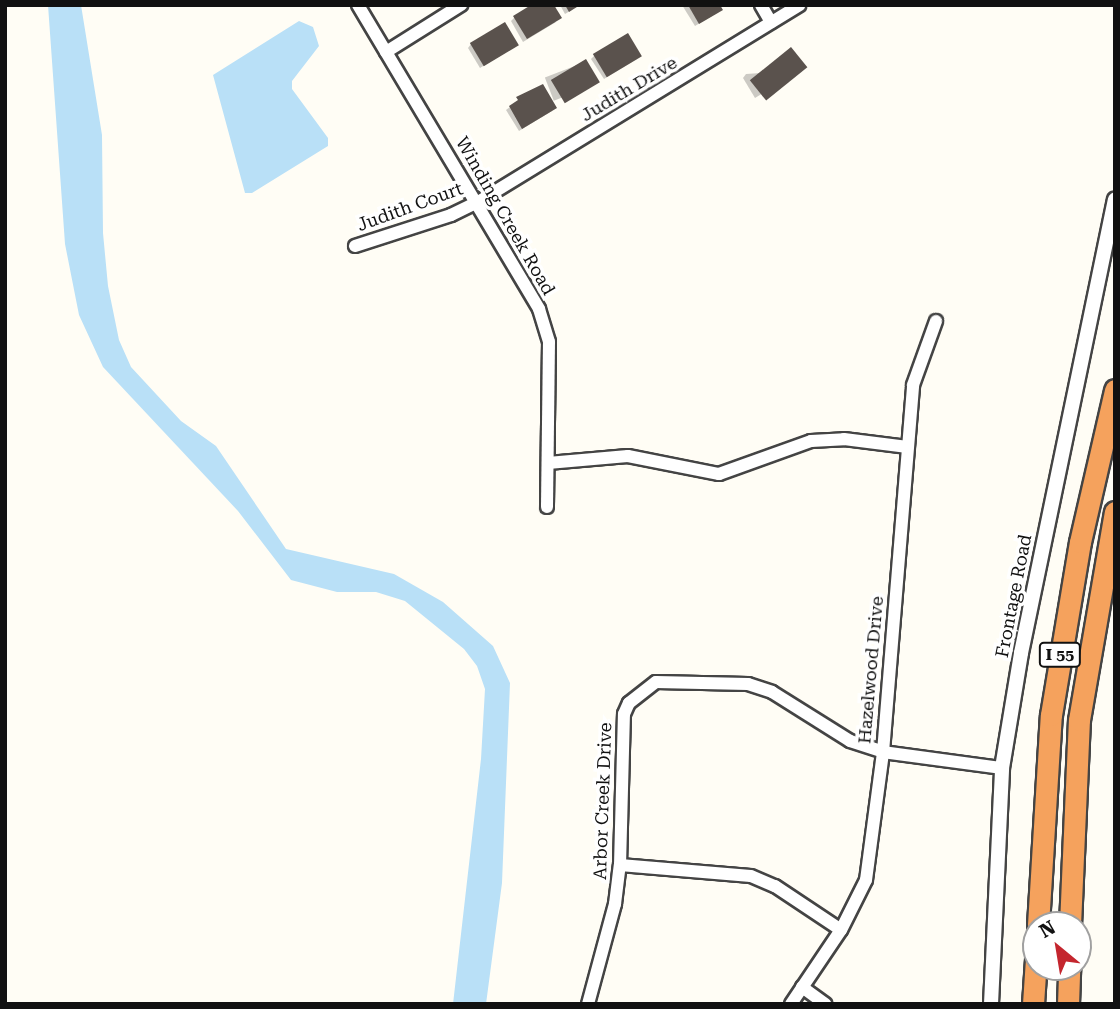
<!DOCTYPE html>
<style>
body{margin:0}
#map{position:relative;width:1120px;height:1009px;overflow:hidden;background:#fffdf5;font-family:"Roboto Serif",serif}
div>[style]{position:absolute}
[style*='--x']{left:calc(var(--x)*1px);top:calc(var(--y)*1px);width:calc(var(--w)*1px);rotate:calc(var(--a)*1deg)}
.water>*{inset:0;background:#b9e0f7}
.shadow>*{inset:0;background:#0003;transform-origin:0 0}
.building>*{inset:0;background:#5a524d;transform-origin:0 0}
.roads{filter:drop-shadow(2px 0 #444) drop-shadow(-2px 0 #444) drop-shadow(0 2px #444) drop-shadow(0 -2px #444)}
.minor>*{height:12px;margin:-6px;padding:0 6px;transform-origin:6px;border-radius:6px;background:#fff}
.tertiary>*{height:14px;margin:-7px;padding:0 7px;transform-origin:7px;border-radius:7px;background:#fff}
.motorway>*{height:21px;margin:-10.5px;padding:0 10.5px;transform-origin:10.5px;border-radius:10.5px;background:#f5a25d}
span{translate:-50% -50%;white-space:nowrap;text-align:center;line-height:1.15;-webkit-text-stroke:7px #fff;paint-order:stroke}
.shield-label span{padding:2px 5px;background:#fff;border:2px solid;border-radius:5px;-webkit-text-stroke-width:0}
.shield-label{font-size:16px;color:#111;font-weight:700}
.street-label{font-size:18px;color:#111}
.frame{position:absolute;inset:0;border:7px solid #111;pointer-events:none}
.north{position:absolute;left:1022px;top:911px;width:70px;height:70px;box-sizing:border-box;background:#fff;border:2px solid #a0a0a0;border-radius:50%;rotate:330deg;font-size:19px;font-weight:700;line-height:28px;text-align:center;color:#111}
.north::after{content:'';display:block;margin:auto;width:24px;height:32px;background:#c4262e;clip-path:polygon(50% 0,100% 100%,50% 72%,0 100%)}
</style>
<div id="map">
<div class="water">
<div style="clip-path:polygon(48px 5px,81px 5px,102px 135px,103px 233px,108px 286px,119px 340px,131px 367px,181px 421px,216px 446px,286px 549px,394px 574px,443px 602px,493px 646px,510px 683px,502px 883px,486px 1004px,453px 1004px,481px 759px,485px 689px,477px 666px,464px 649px,405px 601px,376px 592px,337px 592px,291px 580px,238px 511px,103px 367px,79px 315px,65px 244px)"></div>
<div style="clip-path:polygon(299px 21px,313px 27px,319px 46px,292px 81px,292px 89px,328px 138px,328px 146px,252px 193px,245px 193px,213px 75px)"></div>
</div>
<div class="shadow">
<div style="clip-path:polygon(560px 5px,580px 5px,565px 14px)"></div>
<div style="clip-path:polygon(682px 5px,718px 5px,717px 13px,695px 26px)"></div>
<div style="clip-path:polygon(514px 18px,556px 22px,523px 42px,511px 21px)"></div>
<div style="clip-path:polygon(471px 44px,513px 48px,480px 68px,468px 48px)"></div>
<div style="clip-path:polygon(595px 55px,637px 59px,604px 79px,591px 59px)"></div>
<div style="left:585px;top:62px;width:25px;height:43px;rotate:69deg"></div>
<div style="clip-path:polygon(801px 70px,755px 98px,743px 78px,746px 74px)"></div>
<div style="clip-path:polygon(510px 107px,552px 111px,519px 131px,506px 110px)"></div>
</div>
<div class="building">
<div style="clip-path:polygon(531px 5px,554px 5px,562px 18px,527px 39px,513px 16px)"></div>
<div style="clip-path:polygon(565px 5px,580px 5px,569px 12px)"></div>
<div style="clip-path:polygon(688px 5px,720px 5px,723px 10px,699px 24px)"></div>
<div style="left:505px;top:22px;width:27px;height:41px;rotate:59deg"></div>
<div style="left:628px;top:33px;width:27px;height:41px;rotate:59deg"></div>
<div style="left:791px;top:47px;width:26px;height:53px;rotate:51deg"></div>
<div style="left:586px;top:59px;width:27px;height:41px;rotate:59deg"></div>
<div style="clip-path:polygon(543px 84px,557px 108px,522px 129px,509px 106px,518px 100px,516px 97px)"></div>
</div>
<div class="roads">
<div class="minor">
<div style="--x:358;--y:5;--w:354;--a:59.2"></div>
<div style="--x:539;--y:309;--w:34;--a:73"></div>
<div style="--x:549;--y:342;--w:165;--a:90.7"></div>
<div style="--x:761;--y:5;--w:20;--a:60"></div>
<div style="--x:386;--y:52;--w:89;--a:-32.1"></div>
<div style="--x:355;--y:246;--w:101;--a:-17.9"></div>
<div style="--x:451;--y:215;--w:30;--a:-26"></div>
<div style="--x:478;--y:202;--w:377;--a:-31.5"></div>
<div style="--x:548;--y:463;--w:80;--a:-5"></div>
<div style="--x:628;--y:456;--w:93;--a:11.2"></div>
<div style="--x:719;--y:474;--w:98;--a:-19.7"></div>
<div style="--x:811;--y:441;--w:33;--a:-3"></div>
<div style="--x:844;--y:439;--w:64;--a:7.2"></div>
<div style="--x:620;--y:865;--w:131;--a:4.8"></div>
<div style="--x:751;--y:876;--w:26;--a:23"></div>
<div style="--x:775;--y:886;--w:79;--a:33.7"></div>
<div style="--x:802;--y:987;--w:29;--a:36"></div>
<div style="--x:588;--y:1004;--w:104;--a:-74.9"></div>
<div style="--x:615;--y:904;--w:39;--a:-83"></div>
<div style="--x:620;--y:865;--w:151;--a:-88.5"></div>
<div style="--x:624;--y:714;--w:12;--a:-66"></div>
<div style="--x:629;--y:703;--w:34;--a:-38"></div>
<div style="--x:656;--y:682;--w:92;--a:1.2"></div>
<div style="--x:748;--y:684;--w:25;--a:18"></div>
<div style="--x:772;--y:692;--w:92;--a:32.1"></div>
<div style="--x:850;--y:741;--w:35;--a:18"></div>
<div style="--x:883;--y:752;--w:120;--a:7.7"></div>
<div style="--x:791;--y:1004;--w:89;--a:-56"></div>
<div style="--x:841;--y:930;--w:56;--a:-63.4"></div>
<div style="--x:866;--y:880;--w:129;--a:-82.4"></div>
<div style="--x:883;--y:752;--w:368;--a:-85.3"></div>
<div style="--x:913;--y:385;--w:68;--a:-70.2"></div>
</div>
<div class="tertiary">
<div style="--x:991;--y:1004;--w:236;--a:-87.3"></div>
<div style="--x:1002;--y:768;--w:117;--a:-80.6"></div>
<div style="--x:1021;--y:653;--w:463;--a:-78.3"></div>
</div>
<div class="motorway">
<div style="--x:1038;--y:925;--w:210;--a:-86.5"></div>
<div style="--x:1051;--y:715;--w:175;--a:-80.5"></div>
<div style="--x:1080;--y:542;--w:156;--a:-77"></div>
<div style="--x:1070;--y:925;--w:205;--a:-87.5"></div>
<div style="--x:1079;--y:720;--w:211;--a:-80.2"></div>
<div style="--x:1033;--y:1004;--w:45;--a:-86.2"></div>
<div style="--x:1068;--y:1004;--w:37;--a:-88"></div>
</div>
</div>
<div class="shield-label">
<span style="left:1060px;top:655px">I 55</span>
</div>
<div class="street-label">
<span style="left:629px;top:89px;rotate:-31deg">Judith Drive</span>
<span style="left:410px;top:207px;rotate:-20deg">Judith Court</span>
<span style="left:505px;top:216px;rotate:60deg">Winding Creek Road</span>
<span style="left:1014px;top:596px;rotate:-79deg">Frontage Road</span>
<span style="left:871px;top:670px;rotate:-85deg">Hazelwood Drive</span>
<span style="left:603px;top:801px;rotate:-88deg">Arbor Creek Drive</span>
</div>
<div class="frame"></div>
<div class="north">N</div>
</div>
